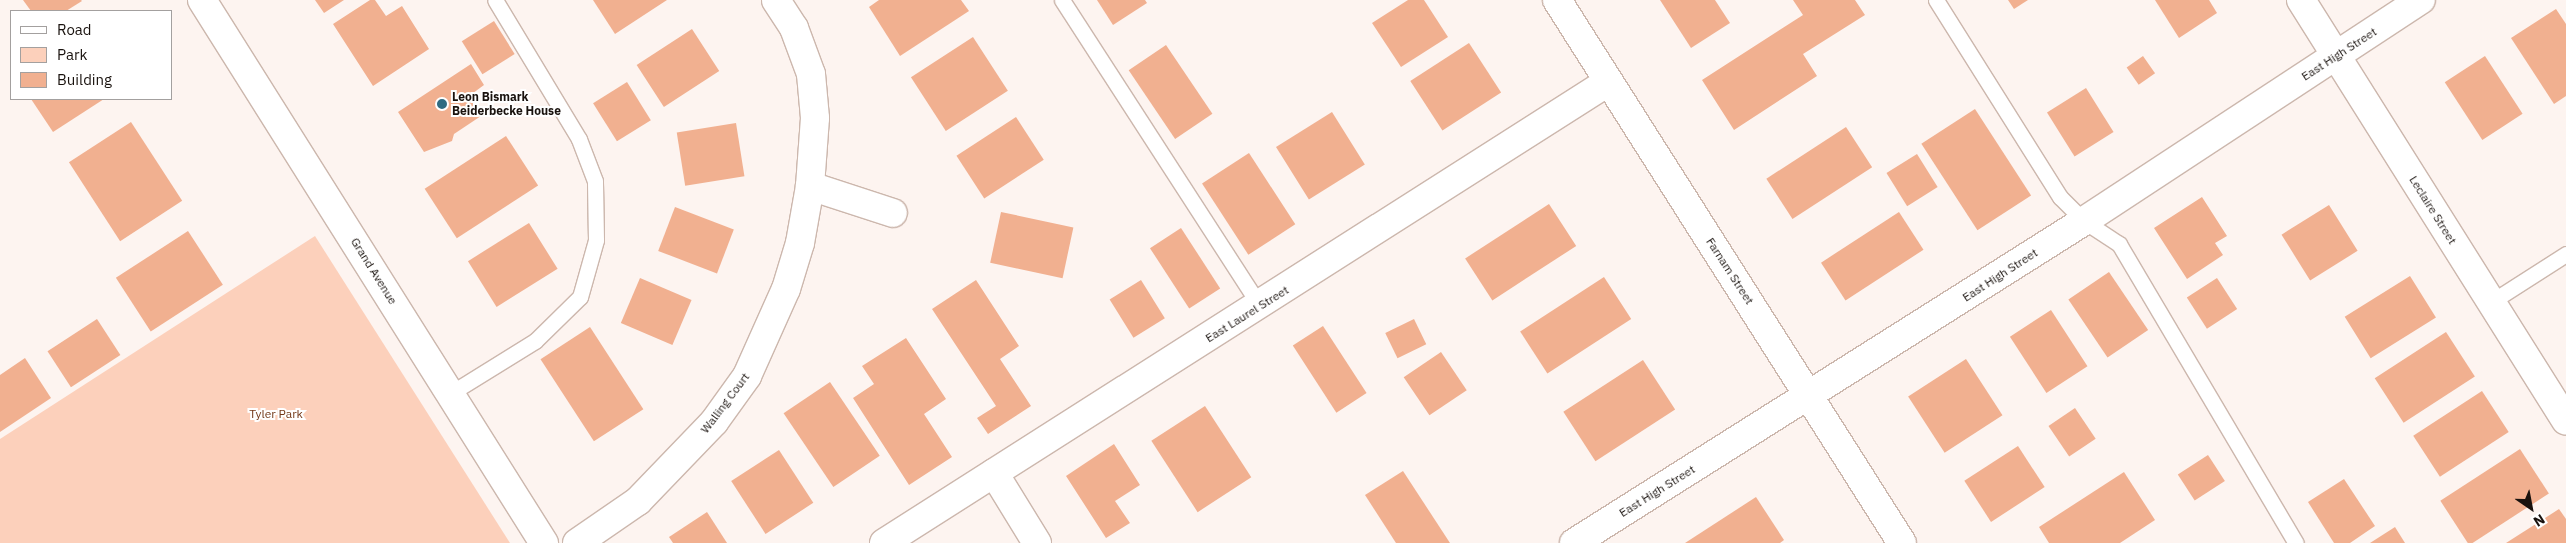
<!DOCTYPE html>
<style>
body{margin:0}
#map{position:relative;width:2566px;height:543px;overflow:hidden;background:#fdf4f0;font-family:"IBM Plex Sans",sans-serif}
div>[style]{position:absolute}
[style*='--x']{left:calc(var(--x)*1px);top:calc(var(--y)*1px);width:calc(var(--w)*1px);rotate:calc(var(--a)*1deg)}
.green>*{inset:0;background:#fcd0bb}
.building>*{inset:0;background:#f1b090;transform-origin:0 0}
.roads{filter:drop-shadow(1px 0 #ccb7ad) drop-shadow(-1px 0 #ccb7ad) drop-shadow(0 1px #ccb7ad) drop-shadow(0 -1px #ccb7ad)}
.service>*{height:15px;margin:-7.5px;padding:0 7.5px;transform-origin:7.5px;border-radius:7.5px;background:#fff}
.minor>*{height:28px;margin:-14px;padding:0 14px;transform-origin:14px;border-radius:14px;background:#fff}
.dots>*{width:14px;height:14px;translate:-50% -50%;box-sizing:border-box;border:2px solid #fff;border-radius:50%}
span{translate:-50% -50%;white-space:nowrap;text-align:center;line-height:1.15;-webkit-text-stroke:4px #fff;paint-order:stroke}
.street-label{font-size:12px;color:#19120e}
.poi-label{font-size:12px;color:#19120e;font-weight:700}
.left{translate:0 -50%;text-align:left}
.park-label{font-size:12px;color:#733818}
.legend{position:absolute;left:10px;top:10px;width:162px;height:90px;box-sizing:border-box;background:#fff;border:1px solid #a3a09f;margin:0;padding:6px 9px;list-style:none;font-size:15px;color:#19120e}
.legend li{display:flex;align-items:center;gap:10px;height:25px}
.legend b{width:25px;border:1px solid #a3a09f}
.north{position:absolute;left:2506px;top:483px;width:50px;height:50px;-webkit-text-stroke:4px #fff;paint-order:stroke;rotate:147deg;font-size:14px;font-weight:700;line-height:20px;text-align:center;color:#19120e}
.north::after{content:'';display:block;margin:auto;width:18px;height:22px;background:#19120e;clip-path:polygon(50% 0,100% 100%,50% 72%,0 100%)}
</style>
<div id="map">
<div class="green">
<div style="clip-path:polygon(315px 236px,510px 543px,0 543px,0 439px)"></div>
</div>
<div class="building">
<div style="clip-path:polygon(23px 0,81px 0,82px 1px,66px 11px,31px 11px)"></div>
<div style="clip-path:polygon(315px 0,344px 0,324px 13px)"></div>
<div style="clip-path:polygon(370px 0,375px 0,386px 16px,402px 6px,429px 49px,373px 86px,333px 24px)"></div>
<div style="clip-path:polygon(593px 0,667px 0,615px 34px)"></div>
<div style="clip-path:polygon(879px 0,961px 0,969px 11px,900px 56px,869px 7px)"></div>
<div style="clip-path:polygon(1097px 0,1145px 0,1147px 3px,1113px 25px)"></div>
<div style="clip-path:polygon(1408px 0,1424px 0,1448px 37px,1401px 67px,1372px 23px)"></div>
<div style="clip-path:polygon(1660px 0,1715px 0,1730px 23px,1691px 48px)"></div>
<div style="clip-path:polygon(1793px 0,1855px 0,1865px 15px,1803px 54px,1817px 76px,1734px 130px,1702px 80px,1803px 15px)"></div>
<div style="clip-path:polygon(2008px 0,2028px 0,2014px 9px)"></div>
<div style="clip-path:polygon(2155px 0,2209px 0,2217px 13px,2179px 38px)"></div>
<div style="clip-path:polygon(2556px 9px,2566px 24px,2566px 96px,2554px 104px,2511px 38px)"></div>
<div style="left:494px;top:21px;width:39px;height:38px;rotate:58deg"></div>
<div style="left:692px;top:29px;width:50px;height:66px;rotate:57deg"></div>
<div style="left:973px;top:37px;width:64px;height:74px;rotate:57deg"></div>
<div style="left:1469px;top:43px;width:59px;height:70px;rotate:57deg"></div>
<div style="left:1166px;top:45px;width:83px;height:45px;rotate:56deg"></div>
<div style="left:2143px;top:56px;width:21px;height:20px;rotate:55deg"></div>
<div style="left:2485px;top:56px;width:69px;height:48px;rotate:57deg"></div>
<div style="clip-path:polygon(471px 64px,484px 85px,469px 96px,481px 116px,454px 134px,452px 141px,424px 152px,398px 112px)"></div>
<div style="left:627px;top:82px;width:45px;height:40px;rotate:58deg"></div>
<div style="left:2086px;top:88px;width:52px;height:46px;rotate:58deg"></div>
<div style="clip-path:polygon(31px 99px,104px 99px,53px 132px)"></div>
<div style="left:1975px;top:109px;width:103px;height:64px;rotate:57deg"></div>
<div style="left:1332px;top:112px;width:62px;height:66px;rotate:58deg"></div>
<div style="left:1016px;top:117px;width:51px;height:71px;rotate:57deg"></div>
<div style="left:131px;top:122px;width:94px;height:74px;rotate:57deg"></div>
<div style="left:736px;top:123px;width:54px;height:60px;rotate:81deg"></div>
<div style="left:1846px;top:127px;width:48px;height:95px;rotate:57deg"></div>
<div style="left:506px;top:136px;width:59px;height:97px;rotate:57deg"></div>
<div style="left:1249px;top:153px;width:85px;height:56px;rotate:57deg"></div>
<div style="left:1917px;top:154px;width:39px;height:36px;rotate:58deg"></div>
<div style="clip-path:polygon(2202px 197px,2227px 236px,2215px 243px,2223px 255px,2187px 279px,2154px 228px)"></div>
<div style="left:1549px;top:204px;width:50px;height:100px;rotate:57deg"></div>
<div style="left:2329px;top:205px;width:54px;height:56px;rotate:58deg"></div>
<div style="left:675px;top:207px;width:63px;height:47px;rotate:21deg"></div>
<div style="left:1001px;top:212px;width:74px;height:52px;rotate:12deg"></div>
<div style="left:1899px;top:212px;width:45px;height:93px;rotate:57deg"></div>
<div style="left:529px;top:223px;width:54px;height:72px;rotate:58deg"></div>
<div style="left:1181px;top:228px;width:72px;height:37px;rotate:57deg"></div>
<div style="left:188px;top:231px;width:64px;height:86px;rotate:57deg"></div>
<div style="left:2109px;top:272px;width:70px;height:49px;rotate:56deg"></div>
<div style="left:2410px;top:276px;width:49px;height:77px;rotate:58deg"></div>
<div style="left:1604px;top:277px;width:50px;height:100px;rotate:57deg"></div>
<div style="left:640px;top:278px;width:56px;height:49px;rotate:23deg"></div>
<div style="left:2217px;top:278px;width:37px;height:36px;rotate:57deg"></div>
<div style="clip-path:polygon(976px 280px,1019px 346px,1000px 359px,1031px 406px,988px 434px,977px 418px,996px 406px,932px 309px)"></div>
<div style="left:1141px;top:280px;width:45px;height:37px;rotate:58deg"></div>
<div style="left:2051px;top:310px;width:67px;height:49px;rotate:57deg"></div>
<div style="left:97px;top:319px;width:43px;height:59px;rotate:57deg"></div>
<div style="left:1414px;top:319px;width:28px;height:32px;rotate:64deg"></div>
<div style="left:1323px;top:326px;width:80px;height:36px;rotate:57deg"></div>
<div style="left:590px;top:327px;width:98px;height:59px;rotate:57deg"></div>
<div style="left:2446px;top:332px;width:53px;height:85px;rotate:57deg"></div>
<div style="clip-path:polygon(906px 338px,946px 399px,924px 414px,952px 457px,909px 485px,853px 398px,874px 384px,862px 366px)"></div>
<div style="left:1441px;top:352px;width:46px;height:45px;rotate:56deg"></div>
<div style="clip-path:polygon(25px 358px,51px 398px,0 432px,0 375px)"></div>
<div style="left:1966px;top:359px;width:67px;height:69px;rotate:57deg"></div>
<div style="left:1643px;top:360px;width:59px;height:95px;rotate:57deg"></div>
<div style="left:830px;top:382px;width:89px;height:56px;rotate:56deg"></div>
<div style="left:2482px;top:391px;width:49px;height:82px;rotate:57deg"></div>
<div style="left:1205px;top:406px;width:85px;height:64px;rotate:57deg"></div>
<div style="left:2075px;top:408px;width:37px;height:32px;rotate:56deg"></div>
<div style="clip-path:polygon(1114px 444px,1140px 485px,1115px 501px,1130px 523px,1106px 538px,1066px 476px)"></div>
<div style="left:2018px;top:446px;width:49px;height:64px;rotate:57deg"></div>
<div style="left:2520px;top:449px;width:53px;height:95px;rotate:57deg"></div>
<div style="left:779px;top:450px;width:63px;height:57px;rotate:57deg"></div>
<div style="left:2208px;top:455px;width:31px;height:36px;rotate:57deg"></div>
<div style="clip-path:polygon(1403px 471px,1450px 543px,1396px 543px,1365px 495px)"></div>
<div style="clip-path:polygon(2124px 472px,2155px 520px,2120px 543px,2049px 543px,2039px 527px)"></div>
<div style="clip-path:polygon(2344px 479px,2375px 526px,2350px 543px,2334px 543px,2308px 502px)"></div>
<div style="clip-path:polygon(1756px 497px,1784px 540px,1780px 543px,1685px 543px)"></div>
<div style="clip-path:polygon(2559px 509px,2566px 519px,2566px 543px,2506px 543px)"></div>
<div style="clip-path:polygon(707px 512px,727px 543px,673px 543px,669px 537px)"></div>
<div style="clip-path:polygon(2395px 527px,2405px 543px,2370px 543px)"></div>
</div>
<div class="roads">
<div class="service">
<div style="--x:1062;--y:0;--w:364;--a:57.1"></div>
<div style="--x:1936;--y:0;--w:233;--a:57.8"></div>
<div style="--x:2060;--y:197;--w:34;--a:45"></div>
<div style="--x:2084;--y:221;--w:42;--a:33.3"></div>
<div style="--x:2119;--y:244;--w:347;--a:59.4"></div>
<div style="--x:2491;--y:302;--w:89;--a:-32.6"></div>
<div style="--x:451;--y:393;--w:99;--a:-31.8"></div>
<div style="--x:535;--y:341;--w:63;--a:-44.4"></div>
<div style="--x:580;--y:297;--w:59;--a:-74.3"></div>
<div style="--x:596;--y:240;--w:59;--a:-91"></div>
<div style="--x:595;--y:181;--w:45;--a:-110.9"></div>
<div style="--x:579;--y:139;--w:162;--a:-121.1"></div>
</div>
<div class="minor">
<div style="--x:202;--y:0;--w:642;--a:57.8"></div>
<div style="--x:1557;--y:0;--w:643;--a:57.57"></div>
<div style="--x:2301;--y:0;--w:497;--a:57.8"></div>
<div style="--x:810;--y:186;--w:87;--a:18"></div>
<div style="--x:994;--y:473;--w:82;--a:58.4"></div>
<div style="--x:577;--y:543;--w:74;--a:-34.5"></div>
<div style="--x:638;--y:501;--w:110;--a:-46.1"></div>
<div style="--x:714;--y:422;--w:57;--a:-54.3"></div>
<div style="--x:747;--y:376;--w:95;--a:-65.9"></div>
<div style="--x:786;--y:289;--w:48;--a:-73.1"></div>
<div style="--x:800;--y:243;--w:58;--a:-80"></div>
<div style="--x:810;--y:186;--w:68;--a:-85.8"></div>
<div style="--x:815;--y:118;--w:44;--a:-95.2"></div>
<div style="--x:811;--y:74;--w:49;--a:-110.3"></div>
<div style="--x:794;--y:28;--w:33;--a:-123"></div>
<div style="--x:884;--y:543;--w:858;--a:-32.49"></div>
<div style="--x:1574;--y:543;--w:603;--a:-32.27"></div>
<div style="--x:2084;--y:221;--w:403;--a:-33.3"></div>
</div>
</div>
<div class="dots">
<div style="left:442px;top:104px;background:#2f6b82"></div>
</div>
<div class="street-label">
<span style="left:2339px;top:54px;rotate:-33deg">East High Street</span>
<span style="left:2433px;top:210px;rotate:58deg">Leclaire Street</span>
<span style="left:374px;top:271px;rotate:58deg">Grand Avenue</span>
<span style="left:1730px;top:271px;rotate:57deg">Farnam Street</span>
<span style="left:2000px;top:275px;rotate:-33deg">East High Street</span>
<span style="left:1247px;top:314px;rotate:-32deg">East Laurel Street</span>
<span style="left:725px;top:403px;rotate:-53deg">Walling Court</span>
<span style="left:1657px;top:491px;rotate:-32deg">East High Street</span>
</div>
<div class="poi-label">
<span class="left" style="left:452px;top:104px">Leon Bismark<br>Beiderbecke House</span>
</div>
<div class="park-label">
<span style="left:276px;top:414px">Tyler Park</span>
</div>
<ul class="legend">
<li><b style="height:6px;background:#fff"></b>Road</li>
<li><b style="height:14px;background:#fcd0bb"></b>Park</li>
<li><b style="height:14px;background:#f1b090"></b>Building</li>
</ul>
<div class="north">N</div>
</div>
